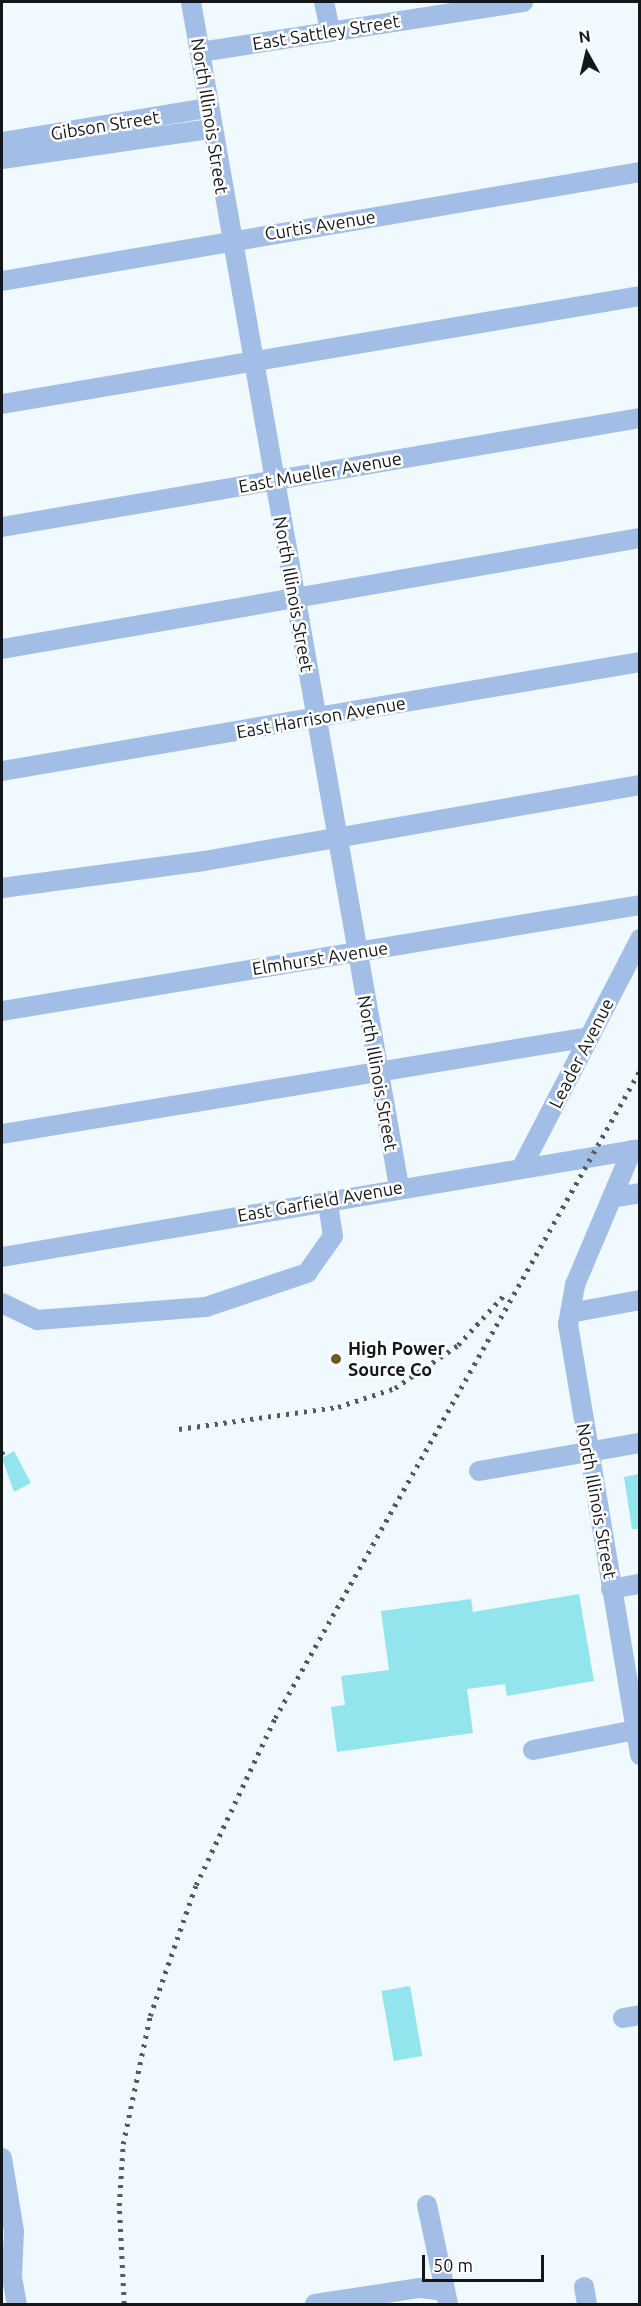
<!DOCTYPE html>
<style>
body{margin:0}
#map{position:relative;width:641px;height:2306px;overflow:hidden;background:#eff9fe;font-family:Ubuntu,sans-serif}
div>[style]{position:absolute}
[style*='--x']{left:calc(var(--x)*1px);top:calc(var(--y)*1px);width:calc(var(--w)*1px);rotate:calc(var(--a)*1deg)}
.building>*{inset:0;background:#92e5ec;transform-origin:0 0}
.minor>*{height:20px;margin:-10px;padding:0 10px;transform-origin:10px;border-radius:10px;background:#a3bee6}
.rail>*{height:4.5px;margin-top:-2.25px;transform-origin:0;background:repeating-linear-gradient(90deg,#565b5e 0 3px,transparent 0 9px)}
.dots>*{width:16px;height:16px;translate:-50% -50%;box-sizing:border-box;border:3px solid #fff;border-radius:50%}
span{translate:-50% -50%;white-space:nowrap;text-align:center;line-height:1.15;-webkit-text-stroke:5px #fff;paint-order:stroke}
.street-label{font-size:18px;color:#141719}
.poi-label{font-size:18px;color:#141719;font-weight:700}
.left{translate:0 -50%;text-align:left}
.frame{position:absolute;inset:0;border:3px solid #141719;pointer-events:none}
.north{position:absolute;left:557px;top:24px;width:60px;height:60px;-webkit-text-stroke:4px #fff;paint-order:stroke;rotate:352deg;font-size:16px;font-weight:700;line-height:24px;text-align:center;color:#141719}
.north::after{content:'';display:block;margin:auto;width:21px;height:27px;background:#141719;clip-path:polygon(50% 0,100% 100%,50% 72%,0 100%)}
.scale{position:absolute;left:422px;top:2255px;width:122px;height:27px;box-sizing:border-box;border:3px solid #141719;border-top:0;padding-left:8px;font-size:18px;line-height:21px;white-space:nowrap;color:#141719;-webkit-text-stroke:4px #fff;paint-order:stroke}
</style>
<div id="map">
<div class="building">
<div style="clip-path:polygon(14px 1451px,31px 1483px,14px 1492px,2px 1458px)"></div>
<div style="clip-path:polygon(639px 1474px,639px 1529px,632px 1529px,624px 1477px)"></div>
<div style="clip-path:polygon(579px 1594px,594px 1681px,507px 1696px,505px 1684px,467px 1689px,473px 1733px,337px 1752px,331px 1707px,345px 1705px,341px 1676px,389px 1670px,381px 1611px,471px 1599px,473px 1612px)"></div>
<div style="left:410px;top:1986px;width:71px;height:29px;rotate:80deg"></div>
</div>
<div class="minor">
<div style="--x:191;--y:2;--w:1203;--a:80.04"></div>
<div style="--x:324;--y:2;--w:30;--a:78"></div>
<div style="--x:200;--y:52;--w:327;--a:-8.8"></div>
<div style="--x:2;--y:142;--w:209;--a:-9.4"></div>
<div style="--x:2;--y:159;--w:211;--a:-8.2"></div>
<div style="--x:2;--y:281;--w:647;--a:-9.7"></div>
<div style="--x:2;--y:404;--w:647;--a:-9.61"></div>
<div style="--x:2;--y:527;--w:647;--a:-9.7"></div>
<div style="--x:2;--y:649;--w:648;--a:-9.87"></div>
<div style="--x:2;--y:771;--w:647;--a:-9.7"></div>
<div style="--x:2;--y:888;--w:204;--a:-7.6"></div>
<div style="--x:204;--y:861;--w:443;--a:-9.9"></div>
<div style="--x:2;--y:1011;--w:647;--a:-9.43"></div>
<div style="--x:2;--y:1134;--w:595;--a:-9.38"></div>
<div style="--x:632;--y:1150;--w:147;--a:112.9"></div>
<div style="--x:575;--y:1285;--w:40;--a:100"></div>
<div style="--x:568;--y:1324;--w:437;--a:80.5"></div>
<div style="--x:522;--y:1167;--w:257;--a:-62.6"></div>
<div style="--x:616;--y:1197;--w:24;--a:-9"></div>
<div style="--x:2;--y:1257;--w:647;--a:-9.61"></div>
<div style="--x:2;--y:1303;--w:39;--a:26"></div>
<div style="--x:37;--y:1320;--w:169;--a:-4.4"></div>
<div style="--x:206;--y:1307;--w:107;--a:-18.6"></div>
<div style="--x:307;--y:1273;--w:45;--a:-54.9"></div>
<div style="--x:333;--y:1236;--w:36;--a:-99"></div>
<div style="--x:570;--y:1313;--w:71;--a:-10.5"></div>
<div style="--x:479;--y:1471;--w:163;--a:-9.9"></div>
<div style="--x:611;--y:1589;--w:29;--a:-10"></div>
<div style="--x:533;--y:1750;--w:109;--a:-11.1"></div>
<div style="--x:623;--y:2018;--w:17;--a:-10"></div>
<div style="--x:2;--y:2158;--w:74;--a:80.7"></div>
<div style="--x:14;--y:2231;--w:46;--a:92.5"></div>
<div style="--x:12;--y:2277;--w:27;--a:80"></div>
<div style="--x:427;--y:2205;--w:101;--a:78"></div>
<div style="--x:584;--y:2287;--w:17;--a:80"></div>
<div style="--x:315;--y:2304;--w:106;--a:-8.7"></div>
<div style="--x:420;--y:2288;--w:25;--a:7"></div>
</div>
<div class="rail">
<div style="--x:179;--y:1429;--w:161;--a:-7.9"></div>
<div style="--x:338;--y:1407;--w:60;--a:-18.4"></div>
<div style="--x:395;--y:1388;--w:76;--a:-34.3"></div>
<div style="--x:458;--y:1345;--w:71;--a:-47.3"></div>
<div style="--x:2;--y:1452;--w:4;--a:63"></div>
<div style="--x:124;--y:2304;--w:98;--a:-92.9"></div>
<div style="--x:119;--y:2206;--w:62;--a:-86.3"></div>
<div style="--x:123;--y:2144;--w:131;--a:-78.1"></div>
<div style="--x:150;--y:2016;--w:139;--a:-70.7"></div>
<div style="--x:196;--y:1885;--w:185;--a:-64.7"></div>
<div style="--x:275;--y:1718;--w:744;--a:-60.61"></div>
</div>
<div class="dots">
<div style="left:336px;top:1359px;background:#6c5b29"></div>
</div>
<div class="street-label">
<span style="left:326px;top:32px;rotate:-9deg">East Sattley Street</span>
<span style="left:210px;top:116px;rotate:81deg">North Illinois Street</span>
<span style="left:105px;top:125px;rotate:-9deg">Gibson Street</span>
<span style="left:320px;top:225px;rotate:-9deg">Curtis Avenue</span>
<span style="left:320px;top:472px;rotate:-10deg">East Mueller Avenue</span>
<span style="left:294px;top:594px;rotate:80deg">North Illinois Street</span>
<span style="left:321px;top:717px;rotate:-10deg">East Harrison Avenue</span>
<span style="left:320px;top:958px;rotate:-9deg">Elmhurst Avenue</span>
<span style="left:581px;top:1053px;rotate:-63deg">Leader Avenue</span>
<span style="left:378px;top:1073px;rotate:80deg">North Illinois Street</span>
<span style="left:320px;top:1201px;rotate:-10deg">East Garfield Avenue</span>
<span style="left:597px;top:1501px;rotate:80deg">North Illinois Street</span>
</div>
<div class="poi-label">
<span class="left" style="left:348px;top:1359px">High Power<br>Source Co</span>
</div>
<div class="frame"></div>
<div class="north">N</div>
<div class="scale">50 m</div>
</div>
